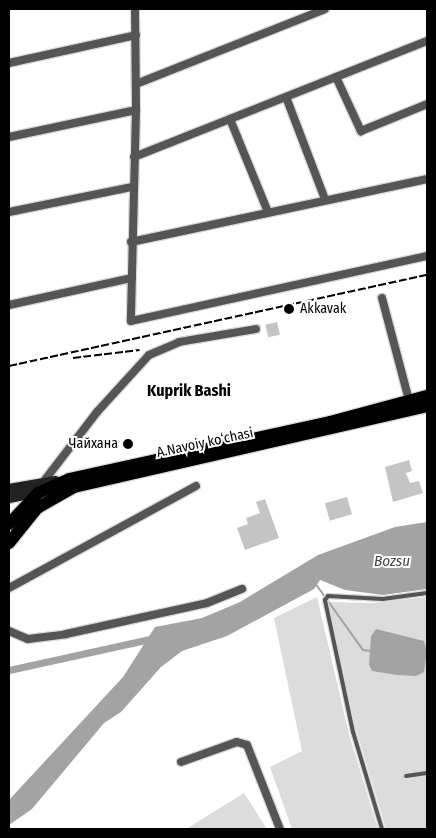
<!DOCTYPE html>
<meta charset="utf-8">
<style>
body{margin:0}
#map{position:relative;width:436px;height:838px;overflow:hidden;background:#fff;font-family:"Fira Sans Condensed",sans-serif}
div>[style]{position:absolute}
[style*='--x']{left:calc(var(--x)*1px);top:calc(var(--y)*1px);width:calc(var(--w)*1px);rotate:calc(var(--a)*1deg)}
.green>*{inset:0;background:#dcdcdc}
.water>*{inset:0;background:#a3a3a3}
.stream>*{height:2px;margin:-1px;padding:0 1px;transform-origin:1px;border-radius:1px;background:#a3a3a3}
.canal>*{height:7px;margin:-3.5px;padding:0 3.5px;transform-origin:3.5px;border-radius:3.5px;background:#a3a3a3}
.building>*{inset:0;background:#c4c4c4;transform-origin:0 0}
.roads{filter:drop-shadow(1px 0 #dbdbdb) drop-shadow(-1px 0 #dbdbdb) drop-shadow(0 1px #dbdbdb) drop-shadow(0 -1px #dbdbdb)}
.lane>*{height:4px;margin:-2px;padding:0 2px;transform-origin:2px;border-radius:2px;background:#555}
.street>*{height:8px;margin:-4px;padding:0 4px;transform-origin:4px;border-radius:4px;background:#555}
.secondary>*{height:10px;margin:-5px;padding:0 5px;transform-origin:5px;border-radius:5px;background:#222}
.primary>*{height:12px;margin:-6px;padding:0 6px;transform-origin:6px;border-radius:6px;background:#000}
.rail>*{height:2px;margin-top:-1px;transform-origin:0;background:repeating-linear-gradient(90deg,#000 0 8px,transparent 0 10.5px)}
.dots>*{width:14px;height:14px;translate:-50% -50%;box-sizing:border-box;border:2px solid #fff;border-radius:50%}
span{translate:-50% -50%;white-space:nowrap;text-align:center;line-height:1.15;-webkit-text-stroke:4px #fff;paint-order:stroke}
.poi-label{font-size:14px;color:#000}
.left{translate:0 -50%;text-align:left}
.right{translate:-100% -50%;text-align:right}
.street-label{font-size:14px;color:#000}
.water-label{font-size:15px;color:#444;font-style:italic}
.quarter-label{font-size:16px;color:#000;font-weight:700}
.frame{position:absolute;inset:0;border:10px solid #000;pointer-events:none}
</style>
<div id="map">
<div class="green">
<div style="clip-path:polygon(317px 597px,349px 734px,378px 829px,292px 829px,270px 767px,302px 751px,274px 618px)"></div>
<div style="clip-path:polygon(427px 597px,427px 829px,386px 829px,355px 726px,328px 605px,330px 602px,373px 603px)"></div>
<div style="clip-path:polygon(244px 793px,267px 829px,186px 829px)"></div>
</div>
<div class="water">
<div style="clip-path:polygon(427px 522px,427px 589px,383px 595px,345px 590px,320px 580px,314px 589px,227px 636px,182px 651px,161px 667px,121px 712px,104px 723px,32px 809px,9px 825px,9px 800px,123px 677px,155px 627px,202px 618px,240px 602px,318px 555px,395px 527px)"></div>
<div style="clip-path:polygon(376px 629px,424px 641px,427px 652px,424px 672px,416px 676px,397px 675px,372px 671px,369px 665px,371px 636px)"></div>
</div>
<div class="stream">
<div style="--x:315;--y:583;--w:82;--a:54.4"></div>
<div style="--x:363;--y:650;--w:8;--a:7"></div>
</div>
<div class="canal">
<div style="--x:9;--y:670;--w:149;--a:-12.4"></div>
</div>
<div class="building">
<div style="left:277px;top:322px;width:13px;height:12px;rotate:77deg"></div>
<div style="clip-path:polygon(409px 460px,412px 471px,406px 473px,410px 483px,419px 481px,423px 493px,393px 502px,385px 467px)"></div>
<div style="left:347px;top:497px;width:18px;height:23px;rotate:74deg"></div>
<div style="clip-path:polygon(265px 499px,279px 538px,245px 550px,237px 528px,248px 524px,246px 518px,260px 513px,256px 502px)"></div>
</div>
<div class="roads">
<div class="lane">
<div style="--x:406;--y:776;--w:21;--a:-8"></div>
<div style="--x:382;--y:829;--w:101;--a:-106.6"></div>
<div style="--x:353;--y:732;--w:135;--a:-102"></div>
<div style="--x:325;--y:600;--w:5;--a:-53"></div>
<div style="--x:328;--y:596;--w:55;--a:3.1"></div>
<div style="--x:383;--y:599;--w:44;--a:-7.8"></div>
</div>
<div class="street">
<div style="--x:135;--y:9;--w:101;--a:89.4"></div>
<div style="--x:136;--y:110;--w:211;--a:91.4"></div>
<div style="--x:131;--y:321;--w:303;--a:-12.4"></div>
<div style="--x:9;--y:63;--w:130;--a:-12.4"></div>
<div style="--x:336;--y:77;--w:60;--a:65.2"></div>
<div style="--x:361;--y:131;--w:71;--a:-22.2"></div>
<div style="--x:136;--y:84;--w:203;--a:-21.6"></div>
<div style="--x:286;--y:97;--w:109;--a:69.1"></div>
<div style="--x:230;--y:119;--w:100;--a:67.8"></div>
<div style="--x:9;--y:137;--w:130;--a:-12"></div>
<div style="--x:134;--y:157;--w:315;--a:-21.6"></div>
<div style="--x:9;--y:212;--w:126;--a:-11.5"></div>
<div style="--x:131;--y:242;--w:303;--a:-12"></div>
<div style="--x:382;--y:298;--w:110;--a:75.2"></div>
<div style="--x:9;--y:305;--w:126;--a:-12.4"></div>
<div style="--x:41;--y:485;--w:92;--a:-52.5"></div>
<div style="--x:97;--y:412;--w:77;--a:-47.6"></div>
<div style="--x:149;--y:355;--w:33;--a:-23"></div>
<div style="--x:179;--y:342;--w:78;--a:-9.6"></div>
<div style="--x:9;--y:588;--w:213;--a:-28.6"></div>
<div style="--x:9;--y:631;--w:21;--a:23"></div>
<div style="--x:28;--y:639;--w:38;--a:-7"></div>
<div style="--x:66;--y:634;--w:144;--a:-12.4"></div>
<div style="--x:207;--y:603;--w:38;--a:-22"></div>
<div style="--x:181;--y:762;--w:59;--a:-19.7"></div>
<div style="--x:237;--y:742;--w:10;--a:17"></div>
<div style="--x:247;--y:745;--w:90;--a:68.6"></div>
</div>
<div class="secondary">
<div style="--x:9;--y:489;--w:47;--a:-9.9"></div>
<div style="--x:9;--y:498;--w:32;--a:-11"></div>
</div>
<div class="primary">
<div style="--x:9;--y:524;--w:42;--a:-46.9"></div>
<div style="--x:38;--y:493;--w:34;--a:-24"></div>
<div style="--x:69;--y:479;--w:267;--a:-12.3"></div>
<div style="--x:330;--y:422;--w:100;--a:-15"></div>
<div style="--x:9;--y:543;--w:45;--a:-51.3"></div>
<div style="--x:37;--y:508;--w:43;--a:-29.6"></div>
<div style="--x:74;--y:487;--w:362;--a:-12.9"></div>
</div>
</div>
<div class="rail">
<div style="--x:73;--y:358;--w:67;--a:-6.8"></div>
<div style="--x:9;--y:366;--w:428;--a:-12.3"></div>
</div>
<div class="dots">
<div style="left:289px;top:309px;background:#000"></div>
<div style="left:128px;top:444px;background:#000"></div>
</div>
<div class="poi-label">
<span class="left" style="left:300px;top:309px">Akkavak</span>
<span class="right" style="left:118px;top:444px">Чайхана</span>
</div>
<div class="street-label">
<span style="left:205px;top:443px;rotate:-12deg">A.Navoiy ko‘chasi</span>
</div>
<div class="water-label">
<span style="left:392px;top:562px">Bozsu</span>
</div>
<div class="quarter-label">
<span style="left:189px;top:391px">Kuprik Bashi</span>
</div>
<div class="frame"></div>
</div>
